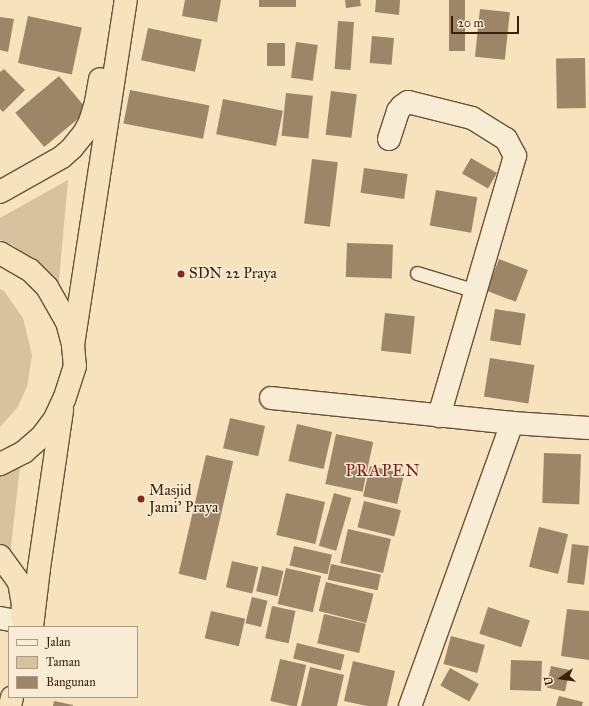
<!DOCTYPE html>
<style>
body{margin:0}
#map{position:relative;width:589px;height:706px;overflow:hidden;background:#f6e2bd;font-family:"IM FELL Great Primer",serif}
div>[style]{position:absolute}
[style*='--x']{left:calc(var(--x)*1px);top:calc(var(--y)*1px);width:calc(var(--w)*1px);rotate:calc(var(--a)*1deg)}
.green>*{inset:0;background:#d7c19f}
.building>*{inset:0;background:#9d8568;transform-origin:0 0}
.roads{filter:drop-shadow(1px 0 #6b5038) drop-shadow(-1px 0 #6b5038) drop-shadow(0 1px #6b5038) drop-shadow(0 -1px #6b5038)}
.lane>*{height:13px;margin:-6.5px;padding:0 6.5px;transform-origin:6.5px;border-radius:6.5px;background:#f9ecd4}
.street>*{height:22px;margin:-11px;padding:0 11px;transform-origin:11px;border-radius:11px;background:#f9ecd4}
.secondary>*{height:22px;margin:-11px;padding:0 11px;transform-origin:11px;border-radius:11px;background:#f9ecd4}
.highway>*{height:22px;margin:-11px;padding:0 11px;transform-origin:11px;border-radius:11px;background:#f6e2bd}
.dots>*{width:11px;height:11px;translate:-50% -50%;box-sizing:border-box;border:2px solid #f9ecd4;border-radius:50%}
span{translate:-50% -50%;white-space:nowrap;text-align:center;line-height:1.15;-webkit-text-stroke:3px #f9ecd4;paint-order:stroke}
.poi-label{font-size:15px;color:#3d200c}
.left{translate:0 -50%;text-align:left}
.quarter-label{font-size:17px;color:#7a1f14;letter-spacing:1px}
.legend{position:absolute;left:8px;top:626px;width:130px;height:72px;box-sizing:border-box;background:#f9ecd4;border:1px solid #ae9a84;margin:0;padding:5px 7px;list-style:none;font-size:12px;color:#3d200c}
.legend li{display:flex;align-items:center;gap:8px;height:20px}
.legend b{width:20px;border:1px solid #ae9a84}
.north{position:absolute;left:541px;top:658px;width:40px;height:40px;-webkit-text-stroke:3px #f9ecd4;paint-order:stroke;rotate:257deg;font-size:11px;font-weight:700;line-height:16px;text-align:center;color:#3d200c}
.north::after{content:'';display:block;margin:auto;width:14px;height:18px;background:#3d200c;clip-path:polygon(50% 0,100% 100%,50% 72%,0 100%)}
.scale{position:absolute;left:451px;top:16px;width:68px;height:18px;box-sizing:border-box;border:2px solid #3d200c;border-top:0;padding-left:5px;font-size:12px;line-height:14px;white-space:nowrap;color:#3d200c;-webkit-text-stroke:3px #f9ecd4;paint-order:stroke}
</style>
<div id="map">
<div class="green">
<div style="clip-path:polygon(68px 180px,58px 291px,36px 263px,13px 245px,0 240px,0 218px)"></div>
<div style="clip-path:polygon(0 289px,4px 291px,23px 318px,32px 355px,27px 387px,17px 408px,0 427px)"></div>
<div style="clip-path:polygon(21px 458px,10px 555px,0 553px,0 466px)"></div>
</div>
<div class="building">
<div style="clip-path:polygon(185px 0,221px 0,217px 22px,182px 16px)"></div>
<div style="left:259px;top:0;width:37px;height:7px"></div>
<div style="clip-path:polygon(345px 0,360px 0,361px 6px,346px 8px)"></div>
<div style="clip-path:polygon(376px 0,400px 0,399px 15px,375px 12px)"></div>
<div style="left:449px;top:0;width:16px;height:51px"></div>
<div style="left:480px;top:9px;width:30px;height:48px;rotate:6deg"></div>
<div style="left:28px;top:16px;width:55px;height:48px;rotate:12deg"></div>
<div style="clip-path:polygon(0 17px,14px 19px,8px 52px,0 50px)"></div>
<div style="left:338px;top:21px;width:16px;height:48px;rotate:4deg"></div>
<div style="left:148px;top:28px;width:55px;height:33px;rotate:12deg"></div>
<div style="left:372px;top:36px;width:22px;height:27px;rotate:5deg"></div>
<div style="left:296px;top:42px;width:22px;height:36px;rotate:8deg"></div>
<div style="left:267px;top:43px;width:18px;height:23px"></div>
<div style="left:585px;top:58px;width:50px;height:29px;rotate:89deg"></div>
<div style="clip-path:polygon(4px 69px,25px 90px,3px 112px,0 109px,0 72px)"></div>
<div style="left:59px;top:76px;width:45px;height:57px;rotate:50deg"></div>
<div style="left:130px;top:90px;width:81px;height:34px;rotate:11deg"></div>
<div style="left:331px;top:91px;width:26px;height:44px;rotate:7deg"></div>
<div style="left:286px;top:93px;width:27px;height:43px;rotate:6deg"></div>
<div style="left:223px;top:99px;width:61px;height:36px;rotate:11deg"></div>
<div style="left:471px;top:158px;width:30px;height:18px;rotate:30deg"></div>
<div style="left:312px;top:159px;width:26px;height:65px;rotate:7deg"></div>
<div style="left:364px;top:168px;width:44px;height:25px;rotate:8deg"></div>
<div style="left:436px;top:190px;width:42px;height:36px;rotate:10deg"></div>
<div style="left:347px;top:243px;width:46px;height:34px;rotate:2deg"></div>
<div style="left:499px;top:259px;width:31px;height:34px;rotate:21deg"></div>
<div style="left:495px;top:309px;width:31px;height:32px;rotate:9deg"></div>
<div style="left:385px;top:313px;width:30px;height:38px;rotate:6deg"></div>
<div style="left:490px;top:358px;width:45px;height:39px;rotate:9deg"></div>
<div style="left:230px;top:418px;width:36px;height:31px;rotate:13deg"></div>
<div style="left:297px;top:424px;width:36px;height:38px;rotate:13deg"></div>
<div style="left:336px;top:434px;width:38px;height:51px;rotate:12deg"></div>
<div style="left:544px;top:453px;width:37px;height:50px;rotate:2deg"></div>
<div style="left:206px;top:455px;width:28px;height:122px;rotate:13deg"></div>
<div style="left:370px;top:466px;width:35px;height:31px;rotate:13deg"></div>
<div style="left:286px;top:493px;width:40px;height:43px;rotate:13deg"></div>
<div style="left:334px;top:493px;width:18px;height:55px;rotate:16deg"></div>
<div style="left:364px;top:501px;width:38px;height:27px;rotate:14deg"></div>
<div style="left:539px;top:527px;width:30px;height:41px;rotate:14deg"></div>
<div style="left:348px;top:529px;width:44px;height:35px;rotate:13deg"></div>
<div style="left:572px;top:544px;width:17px;height:39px;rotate:7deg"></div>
<div style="left:294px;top:546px;width:39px;height:20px;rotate:13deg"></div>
<div style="left:232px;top:561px;width:27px;height:27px;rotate:13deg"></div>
<div style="left:331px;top:564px;width:51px;height:16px;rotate:12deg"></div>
<div style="left:262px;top:566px;width:22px;height:26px;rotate:13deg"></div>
<div style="left:286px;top:568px;width:36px;height:37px;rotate:13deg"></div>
<div style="left:326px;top:582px;width:49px;height:30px;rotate:14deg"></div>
<div style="left:252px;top:597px;width:16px;height:27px;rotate:14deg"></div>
<div style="left:272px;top:606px;width:24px;height:33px;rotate:12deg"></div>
<div style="left:488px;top:607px;width:44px;height:28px;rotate:18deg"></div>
<div style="clip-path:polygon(567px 609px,589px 611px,589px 660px,561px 656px)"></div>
<div style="left:211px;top:611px;width:35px;height:28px;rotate:13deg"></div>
<div style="left:324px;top:614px;width:43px;height:30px;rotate:13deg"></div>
<div style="left:451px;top:636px;width:35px;height:29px;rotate:15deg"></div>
<div style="left:297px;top:643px;width:49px;height:16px;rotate:14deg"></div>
<div style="left:280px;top:659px;width:27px;height:43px;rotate:13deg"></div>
<div style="left:511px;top:660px;width:31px;height:30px;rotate:2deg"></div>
<div style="clip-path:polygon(353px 661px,395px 671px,387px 706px,367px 706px,344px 701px)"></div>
<div style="left:551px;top:666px;width:19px;height:22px;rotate:12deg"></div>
<div style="clip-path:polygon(310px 667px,344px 675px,337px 706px,301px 706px)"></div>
<div style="left:450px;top:668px;width:33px;height:20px;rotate:29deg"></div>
<div style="clip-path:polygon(559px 696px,583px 702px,582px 706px,556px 706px)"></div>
<div style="clip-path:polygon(54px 701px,73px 705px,73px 706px,53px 706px)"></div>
</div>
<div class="roads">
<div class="lane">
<div style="--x:417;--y:273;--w:62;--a:17"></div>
</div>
<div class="street">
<div style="--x:389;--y:139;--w:29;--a:-72"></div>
<div style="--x:398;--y:111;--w:6;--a:-51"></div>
<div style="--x:402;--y:106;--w:7;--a:-34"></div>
<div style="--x:408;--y:102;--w:66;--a:14"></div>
<div style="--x:472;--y:118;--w:40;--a:32"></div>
<div style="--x:506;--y:139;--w:19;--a:62"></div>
<div style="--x:515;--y:156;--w:271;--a:106.3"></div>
<div style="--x:271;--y:398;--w:242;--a:5.9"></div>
<div style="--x:512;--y:423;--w:301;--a:109.8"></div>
<div style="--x:0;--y:618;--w:21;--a:11"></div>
</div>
<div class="secondary">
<div style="--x:512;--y:423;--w:77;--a:3.7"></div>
</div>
<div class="highway">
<div style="--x:0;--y:192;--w:71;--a:-29.4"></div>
<div style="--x:62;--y:157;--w:13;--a:-42"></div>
<div style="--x:72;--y:148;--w:19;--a:-51"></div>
<div style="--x:84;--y:133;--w:13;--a:-61"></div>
<div style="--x:90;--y:122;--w:21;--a:-73"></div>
<div style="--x:96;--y:102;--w:23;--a:-80"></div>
<div style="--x:0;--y:253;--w:34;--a:30"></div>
<div style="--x:30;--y:270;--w:24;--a:45"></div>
<div style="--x:47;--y:287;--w:40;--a:60.3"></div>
<div style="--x:67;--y:322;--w:24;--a:75"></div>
<div style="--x:73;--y:345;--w:21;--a:85"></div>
<div style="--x:75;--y:366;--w:35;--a:108"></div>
<div style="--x:64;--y:399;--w:23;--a:115"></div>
<div style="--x:54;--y:420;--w:21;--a:127"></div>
<div style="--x:41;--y:437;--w:23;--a:139"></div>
<div style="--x:24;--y:452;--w:27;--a:153"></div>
<div style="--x:73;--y:345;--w:349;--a:-81.3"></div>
<div style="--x:0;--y:556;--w:32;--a:54"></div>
<div style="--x:19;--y:582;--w:22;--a:80"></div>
<div style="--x:23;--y:604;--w:14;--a:94"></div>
<div style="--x:32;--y:627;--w:59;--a:-83.2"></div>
<div style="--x:39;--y:568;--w:160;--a:-81.7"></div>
<div style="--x:10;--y:706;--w:9;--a:-77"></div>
</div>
</div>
<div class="dots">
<div style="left:181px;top:274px;background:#8f2418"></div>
<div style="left:141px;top:499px;background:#8f2418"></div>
</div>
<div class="poi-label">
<span class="left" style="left:189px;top:274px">SDN 22 Praya</span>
<span class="left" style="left:149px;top:499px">Masjid<br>Jami' Praya</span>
</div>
<div class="quarter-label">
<span style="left:383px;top:471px">PRAPEN</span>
</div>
<ul class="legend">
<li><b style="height:5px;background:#f9ecd4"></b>Jalan</li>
<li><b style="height:11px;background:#d7c19f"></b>Taman</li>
<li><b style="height:11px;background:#9d8568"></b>Bangunan</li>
</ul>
<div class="north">U</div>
<div class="scale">20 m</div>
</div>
